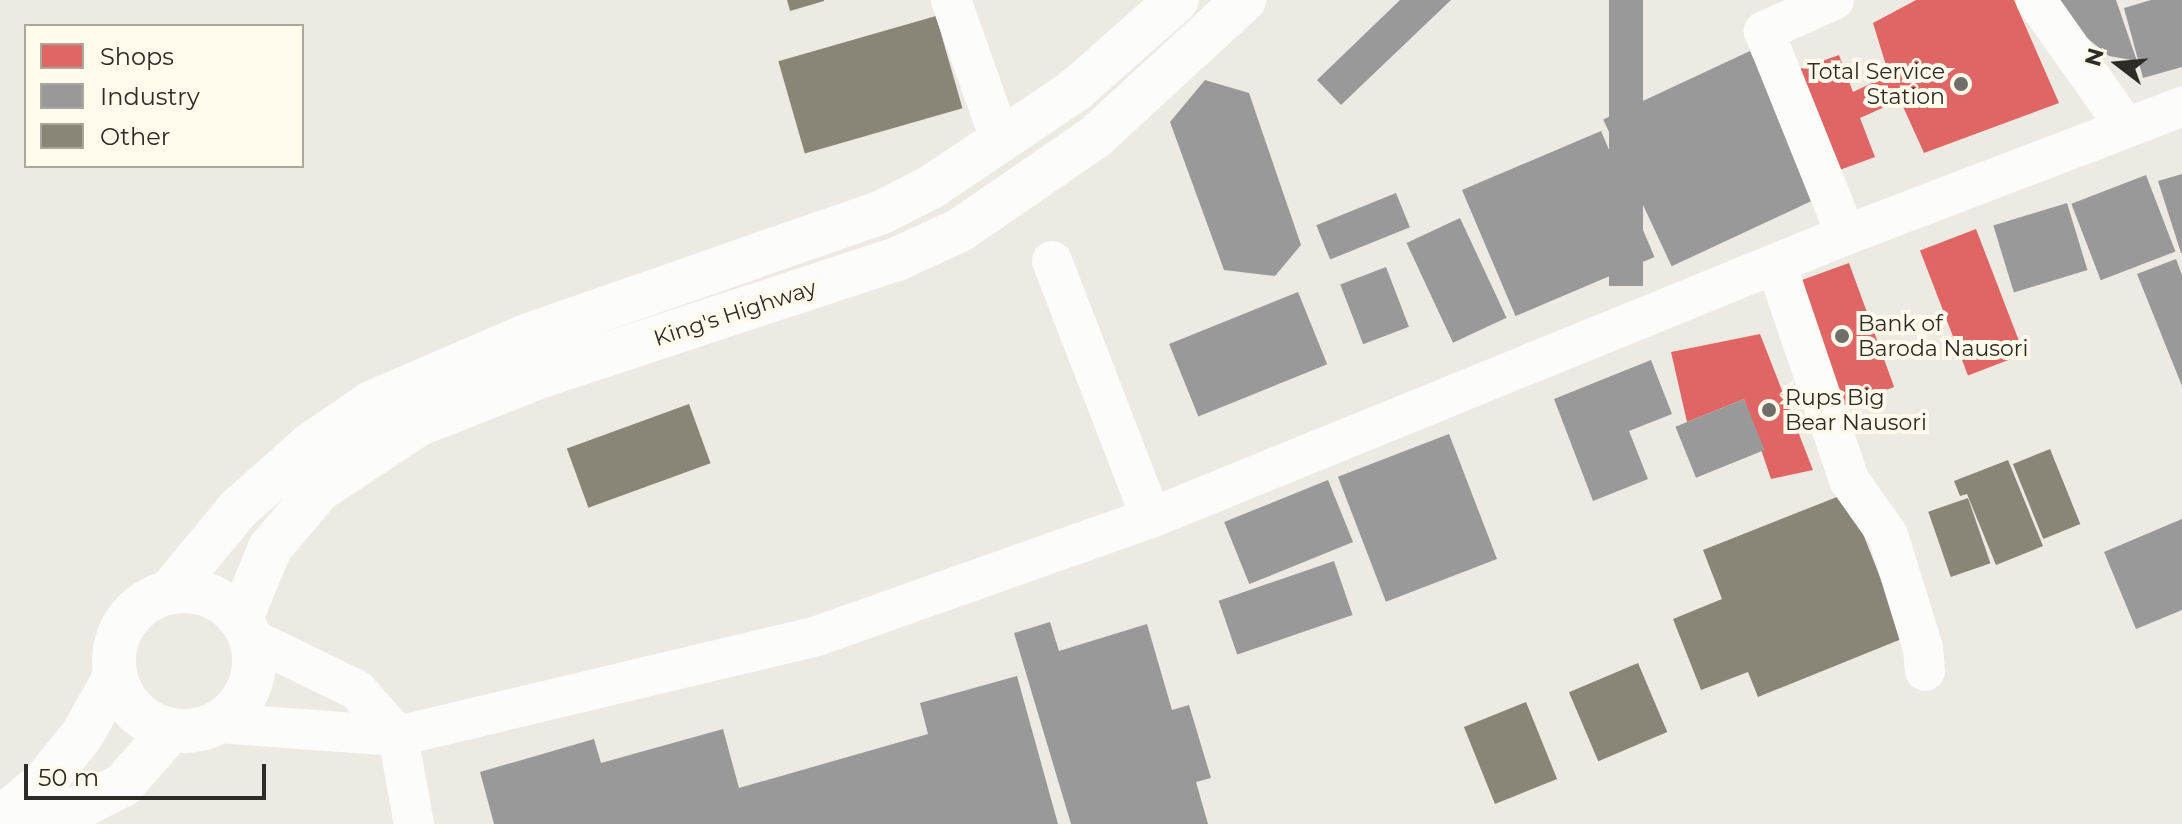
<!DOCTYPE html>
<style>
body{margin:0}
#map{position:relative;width:2182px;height:824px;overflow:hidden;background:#eceae2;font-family:Montserrat,sans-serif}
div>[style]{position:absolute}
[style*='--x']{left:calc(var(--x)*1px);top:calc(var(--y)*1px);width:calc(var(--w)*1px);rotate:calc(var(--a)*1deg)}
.shops>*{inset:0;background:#e06666;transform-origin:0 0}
.industry>*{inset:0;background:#999;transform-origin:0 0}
.building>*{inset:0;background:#898678;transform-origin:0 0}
.minor>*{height:40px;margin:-20px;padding:0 20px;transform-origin:20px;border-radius:20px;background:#fcfcfb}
.highway>*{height:44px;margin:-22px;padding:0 22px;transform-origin:22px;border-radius:22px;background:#fcfcfb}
.highway>.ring{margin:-22px;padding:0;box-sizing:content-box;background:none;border:44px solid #fcfcfb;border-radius:50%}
.dots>*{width:22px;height:22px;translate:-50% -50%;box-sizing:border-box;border:4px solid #fefbec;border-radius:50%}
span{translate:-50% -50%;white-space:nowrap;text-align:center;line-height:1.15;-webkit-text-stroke:8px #fefbec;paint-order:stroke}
.poi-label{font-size:22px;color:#2d2c26}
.right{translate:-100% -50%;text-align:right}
.left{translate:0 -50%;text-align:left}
.street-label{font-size:22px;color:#2d2c26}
.legend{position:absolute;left:24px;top:24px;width:280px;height:144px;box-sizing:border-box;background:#fefbec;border:2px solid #aaa89d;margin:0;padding:10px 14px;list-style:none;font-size:24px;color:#2d2c26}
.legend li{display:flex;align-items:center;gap:16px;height:40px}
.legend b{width:40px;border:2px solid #aaa89d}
.north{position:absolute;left:2078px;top:24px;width:80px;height:80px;-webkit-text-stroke:6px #fefbec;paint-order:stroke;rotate:286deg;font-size:22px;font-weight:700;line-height:32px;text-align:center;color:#2d2c26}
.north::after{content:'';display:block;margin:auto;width:28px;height:36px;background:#2d2c26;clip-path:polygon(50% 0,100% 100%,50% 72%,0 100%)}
.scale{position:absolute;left:24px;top:764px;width:242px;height:36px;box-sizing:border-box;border:4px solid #2d2c26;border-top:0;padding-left:10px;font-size:24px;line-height:28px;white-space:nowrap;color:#2d2c26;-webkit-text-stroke:6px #fefbec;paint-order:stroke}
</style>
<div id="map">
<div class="shops">
<div style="clip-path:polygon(1916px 0,2014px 0,2059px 103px,1924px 153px,1900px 100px,1860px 118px,1875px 157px,1834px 172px,1797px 70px,1839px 55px,1853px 92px,1889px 75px,1873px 23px)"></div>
<div style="left:1976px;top:229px;width:134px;height:60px;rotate:69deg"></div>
<div style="left:1849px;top:263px;width:132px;height:61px;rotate:70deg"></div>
<div style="clip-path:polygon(1760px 334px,1813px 470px,1771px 479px,1744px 399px,1687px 422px,1671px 352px)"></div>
</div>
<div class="industry">
<div style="clip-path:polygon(1400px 0,1451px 0,1341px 105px,1317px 80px)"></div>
<div style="left:1609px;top:0;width:34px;height:286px"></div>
<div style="clip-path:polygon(2055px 0,2116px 0,2137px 61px,2109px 56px,2080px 32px)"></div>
<div style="clip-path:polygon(2151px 0,2182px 0,2182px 67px,2143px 78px,2124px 8px)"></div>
<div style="left:1750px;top:51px;width:162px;height:162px;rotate:65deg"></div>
<div style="clip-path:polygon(1205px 80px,1249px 93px,1301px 245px,1275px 276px,1224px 270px,1170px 122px)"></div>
<div style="left:1601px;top:131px;width:137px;height:151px;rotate:67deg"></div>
<div style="clip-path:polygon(2182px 174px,2182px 253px,2181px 253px,2158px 181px)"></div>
<div style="left:2146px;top:175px;width:82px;height:80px;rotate:69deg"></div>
<div style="left:1396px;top:193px;width:37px;height:86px;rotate:68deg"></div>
<div style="left:2067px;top:203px;width:70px;height:77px;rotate:73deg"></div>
<div style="left:1460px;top:218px;width:110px;height:59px;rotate:65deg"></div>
<div style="clip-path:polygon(2176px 259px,2182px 275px,2182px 386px,2137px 274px)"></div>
<div style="left:1386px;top:267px;width:64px;height:49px;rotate:69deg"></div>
<div style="left:1298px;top:292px;width:78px;height:139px;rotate:68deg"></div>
<div style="clip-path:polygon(1651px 360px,1672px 414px,1629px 431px,1648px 479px,1593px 501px,1554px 399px)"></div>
<div style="left:1744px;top:399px;width:55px;height:74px;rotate:68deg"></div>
<div style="left:1449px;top:434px;width:134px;height:119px;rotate:69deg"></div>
<div style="left:1328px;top:480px;width:67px;height:112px;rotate:68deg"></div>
<div style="clip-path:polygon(2182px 519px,2182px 610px,2136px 629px,2104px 552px)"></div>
<div style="left:1334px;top:561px;width:57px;height:122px;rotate:71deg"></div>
<div style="clip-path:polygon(1050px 622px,1059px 651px,1147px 624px,1172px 710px,1189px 705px,1211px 778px,1196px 782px,1208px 824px,1071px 824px,1014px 633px)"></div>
<div style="clip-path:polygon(1017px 676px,1058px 824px,494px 824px,480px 772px,594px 739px,601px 763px,723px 729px,739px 788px,928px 734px,920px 703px)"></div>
</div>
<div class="building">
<div style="clip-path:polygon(787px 0,824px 0,824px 1px,790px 11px)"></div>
<div style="left:936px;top:16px;width:96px;height:164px;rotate:74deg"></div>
<div style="left:689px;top:404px;width:63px;height:130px;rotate:70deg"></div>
<div style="left:2050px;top:449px;width:81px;height:40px;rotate:68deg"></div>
<div style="clip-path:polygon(2008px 460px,2043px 546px,1996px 565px,1967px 494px,1960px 496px,1954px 481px)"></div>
<div style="clip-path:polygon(1847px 493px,1904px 638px,1758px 697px,1748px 672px,1701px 690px,1673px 619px,1722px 599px,1703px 550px)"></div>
<div style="left:1968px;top:498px;width:69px;height:42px;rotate:71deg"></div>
<div style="left:1638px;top:663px;width:75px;height:75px;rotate:67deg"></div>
<div style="left:1526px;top:702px;width:83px;height:67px;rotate:68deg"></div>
</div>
<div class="minor">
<div style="--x:951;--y:0;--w:151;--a:70.6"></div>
<div style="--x:1834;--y:0;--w:77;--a:156.1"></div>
<div style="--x:1764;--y:31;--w:220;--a:68.1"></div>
<div style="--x:2036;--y:0;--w:154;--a:54.8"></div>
<div style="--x:1052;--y:261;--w:275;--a:68.9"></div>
<div style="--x:1776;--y:264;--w:228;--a:71.3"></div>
<div style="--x:1849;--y:480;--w:67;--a:54.7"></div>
<div style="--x:1888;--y:535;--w:118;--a:72.8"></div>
<div style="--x:1923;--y:648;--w:23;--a:85"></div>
<div style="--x:252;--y:639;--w:117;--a:25.9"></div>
<div style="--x:357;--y:690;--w:62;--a:48.3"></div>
<div style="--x:398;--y:736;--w:89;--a:79.7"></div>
<div style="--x:217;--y:723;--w:181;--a:4.1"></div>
<div style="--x:398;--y:736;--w:431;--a:-13.4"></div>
<div style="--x:817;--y:636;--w:354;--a:-19.5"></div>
<div style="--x:1151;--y:518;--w:750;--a:-22.16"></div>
<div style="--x:1846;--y:235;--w:360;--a:-20.9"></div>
</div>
<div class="highway">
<div class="ring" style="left:114px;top:591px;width:96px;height:96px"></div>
<div style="--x:170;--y:591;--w:107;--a:-50.3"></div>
<div style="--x:238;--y:509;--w:96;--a:-41.6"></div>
<div style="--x:310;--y:445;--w:74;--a:-34.5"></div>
<div style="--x:371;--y:403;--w:169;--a:-23.4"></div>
<div style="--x:526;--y:336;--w:375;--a:-19.2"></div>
<div style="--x:880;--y:213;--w:57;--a:-27"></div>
<div style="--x:931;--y:187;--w:172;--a:-33.9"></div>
<div style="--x:1074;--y:91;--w:137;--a:-41.5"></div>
<div style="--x:241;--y:618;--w:76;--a:-67.5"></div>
<div style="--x:270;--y:548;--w:76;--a:-49.8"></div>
<div style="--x:319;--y:490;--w:120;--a:-33.4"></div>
<div style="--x:419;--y:424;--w:134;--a:-21.4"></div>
<div style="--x:544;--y:375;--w:372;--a:-18.2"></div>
<div style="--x:897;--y:259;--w:69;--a:-24.7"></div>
<div style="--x:960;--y:230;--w:163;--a:-34.5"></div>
<div style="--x:1094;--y:138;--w:204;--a:-42.6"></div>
<div style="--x:0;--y:819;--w:57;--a:-40.1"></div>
<div style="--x:44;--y:782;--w:60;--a:-51"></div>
<div style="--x:82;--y:735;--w:67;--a:-60.4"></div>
<div style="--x:46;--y:824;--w:86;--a:-26.9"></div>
<div style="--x:123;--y:785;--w:73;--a:-48.9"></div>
</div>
<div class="dots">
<div style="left:1961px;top:84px;background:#706e68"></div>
<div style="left:1842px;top:336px;background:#706e68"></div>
<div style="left:1769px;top:410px;background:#706e68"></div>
</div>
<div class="poi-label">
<span class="right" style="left:1945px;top:84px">Total Service<br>Station</span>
<span class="left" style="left:1858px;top:336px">Bank of<br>Baroda Nausori</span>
<span class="left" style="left:1785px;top:410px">Rups Big<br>Bear Nausori</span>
</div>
<div class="street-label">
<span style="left:735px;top:313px;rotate:-18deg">King's Highway</span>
</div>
<ul class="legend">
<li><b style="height:22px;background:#e06666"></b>Shops</li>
<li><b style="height:22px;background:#999"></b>Industry</li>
<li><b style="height:22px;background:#898678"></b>Other</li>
</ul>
<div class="north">N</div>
<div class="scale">50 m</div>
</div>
